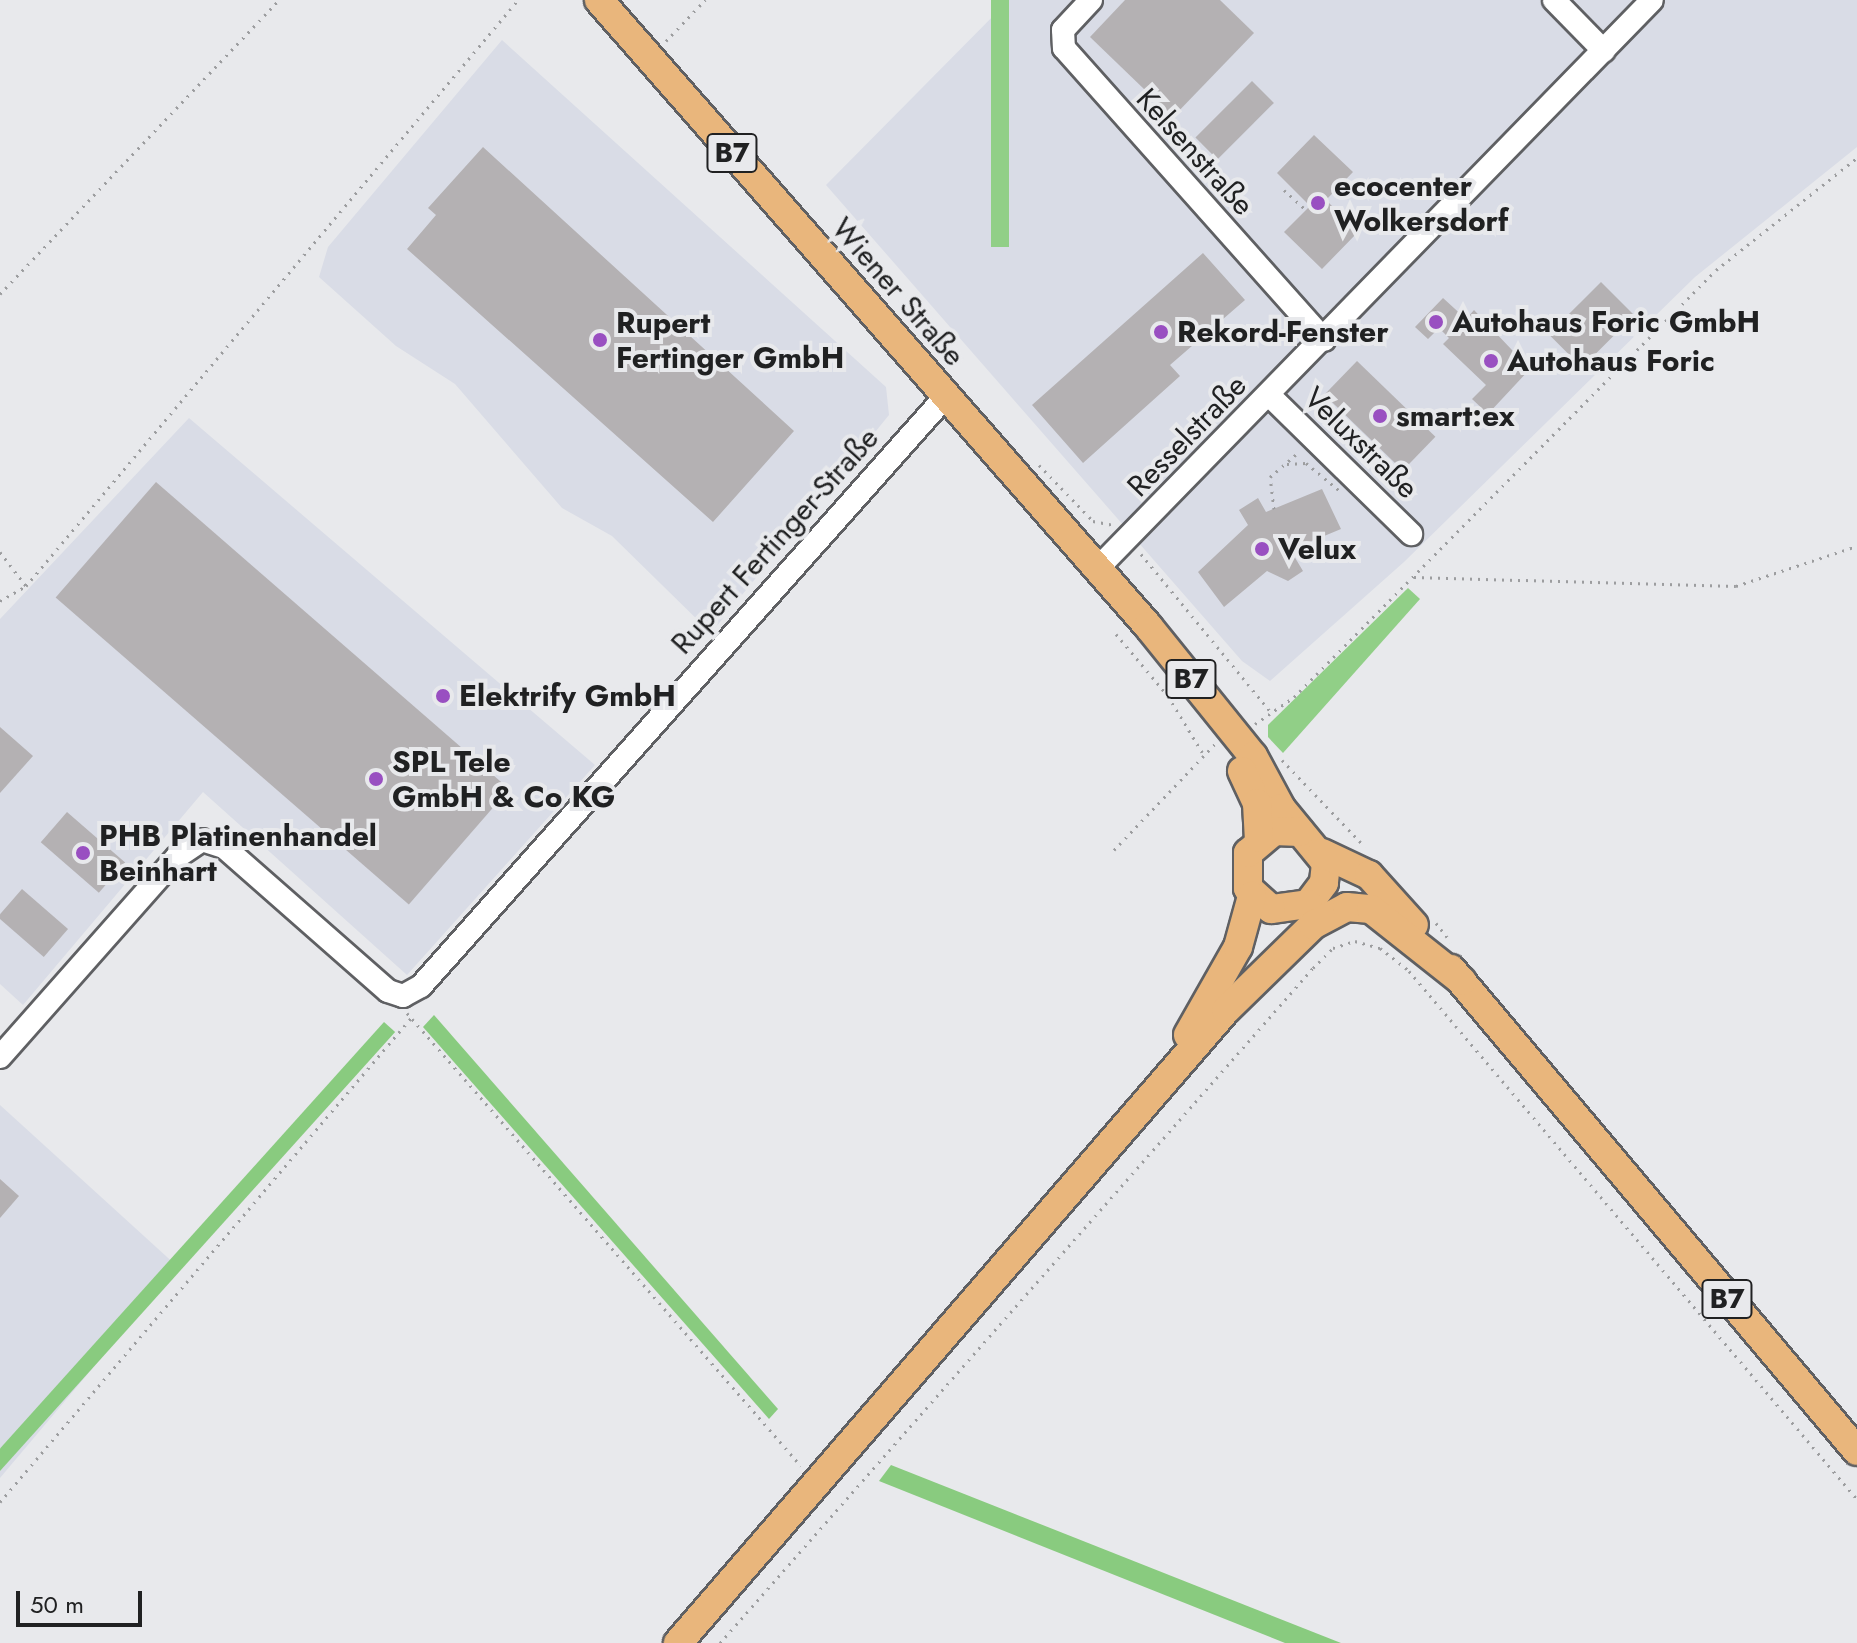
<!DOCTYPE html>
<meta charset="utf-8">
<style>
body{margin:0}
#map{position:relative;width:1857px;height:1643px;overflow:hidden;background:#e8e9ec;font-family:Jost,sans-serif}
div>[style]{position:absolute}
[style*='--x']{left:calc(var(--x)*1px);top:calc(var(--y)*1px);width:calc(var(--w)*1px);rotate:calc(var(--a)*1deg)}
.built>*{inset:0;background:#d9dce6}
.green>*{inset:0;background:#91cf87;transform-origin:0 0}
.forest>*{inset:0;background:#89cb7f;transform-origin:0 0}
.building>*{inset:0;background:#b4b1b3;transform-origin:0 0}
.path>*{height:3px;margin-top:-1.5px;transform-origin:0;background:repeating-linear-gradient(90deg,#9c9d9f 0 2px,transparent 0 8px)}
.roads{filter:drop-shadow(2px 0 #5f6063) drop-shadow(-2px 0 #5f6063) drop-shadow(0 2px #5f6063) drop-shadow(0 -2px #5f6063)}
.minor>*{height:22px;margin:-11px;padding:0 11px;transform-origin:11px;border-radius:11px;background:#fff}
.major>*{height:28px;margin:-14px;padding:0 14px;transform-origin:14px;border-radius:14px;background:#e9b67c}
.dots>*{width:22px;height:22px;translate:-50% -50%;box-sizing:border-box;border:4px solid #e8e9ec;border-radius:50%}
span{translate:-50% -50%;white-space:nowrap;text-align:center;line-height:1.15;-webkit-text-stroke:8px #e8e9ec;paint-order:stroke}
.shield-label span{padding:2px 6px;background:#e8e9ec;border:2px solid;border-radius:6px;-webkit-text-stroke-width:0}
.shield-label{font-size:28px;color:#202122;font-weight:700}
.street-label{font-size:30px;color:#202122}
.poi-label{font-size:30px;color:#202122;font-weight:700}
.left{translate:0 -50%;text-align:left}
.scale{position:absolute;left:16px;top:1591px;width:126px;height:36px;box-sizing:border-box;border:4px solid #202122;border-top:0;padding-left:10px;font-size:24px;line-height:28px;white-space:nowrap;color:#202122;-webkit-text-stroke:6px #e8e9ec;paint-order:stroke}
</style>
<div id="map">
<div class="built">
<div style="clip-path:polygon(1009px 0,1857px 0,1857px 147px,1695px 277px,1404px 562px,1270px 681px,1242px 661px,826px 185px)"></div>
<div style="clip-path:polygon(502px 40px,886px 387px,889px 415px,711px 633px,612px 536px,562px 508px,455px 384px,396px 346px,319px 277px,328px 247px)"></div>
<div style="clip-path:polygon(189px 418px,595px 765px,407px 975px,203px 792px,23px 1005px,0 984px,0 619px)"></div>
<div style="clip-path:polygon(0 1105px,178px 1267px,0 1478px)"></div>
</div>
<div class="green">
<div style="left:991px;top:0;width:18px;height:247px"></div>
<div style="clip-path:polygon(1408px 588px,1420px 599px,1283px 753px,1268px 737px,1268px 725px)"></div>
</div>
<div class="forest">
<div style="clip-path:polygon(434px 1015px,778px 1409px,769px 1419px,423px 1027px)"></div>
<div style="left:384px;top:1022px;width:15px;height:596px;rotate:42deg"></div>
<div style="clip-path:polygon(891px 1465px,1341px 1643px,1285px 1643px,879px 1481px)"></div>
</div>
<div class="building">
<div style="clip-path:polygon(1125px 0,1220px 0,1254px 33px,1173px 117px,1090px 37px)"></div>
<div style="left:1252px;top:81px;width:31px;height:80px;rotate:45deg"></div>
<div style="clip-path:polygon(1314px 135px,1353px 172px,1326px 200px,1358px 232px,1322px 269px,1284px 232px,1310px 206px,1277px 173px)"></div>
<div style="clip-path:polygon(483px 147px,794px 431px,713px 522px,407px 249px,436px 215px,428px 208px)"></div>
<div style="clip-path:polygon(1203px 253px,1245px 300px,1170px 365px,1180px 376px,1083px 463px,1032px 405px)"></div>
<div style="left:1601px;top:282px;width:47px;height:74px;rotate:45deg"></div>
<div style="clip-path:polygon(1443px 298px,1466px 319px,1474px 310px,1530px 369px,1488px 414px,1472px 399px,1486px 385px,1443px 344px,1449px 338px,1439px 328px,1428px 339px,1415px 327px)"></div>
<div style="left:1357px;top:361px;width:109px;height:47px;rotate:44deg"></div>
<div style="left:156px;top:482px;width:468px;height:153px;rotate:41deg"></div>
<div style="clip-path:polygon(1322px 489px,1341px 529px,1300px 546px,1294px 556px,1303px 571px,1288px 581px,1267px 571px,1224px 607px,1198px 572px,1248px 525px,1239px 510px,1258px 498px,1266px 512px)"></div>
<div style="clip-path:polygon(0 727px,33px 756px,0 793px)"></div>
<div style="left:67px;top:812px;width:77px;height:40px;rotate:41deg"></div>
<div style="left:22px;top:889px;width:61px;height:37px;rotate:41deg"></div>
<div style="clip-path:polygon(0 1179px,19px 1196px,0 1218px)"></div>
</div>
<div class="path">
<div style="--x:666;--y:41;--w:57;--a:-46.4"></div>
<div style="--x:1284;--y:190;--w:30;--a:42"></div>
<div style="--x:0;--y:294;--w:405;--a:-46.5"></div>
<div style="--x:1287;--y:464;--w:19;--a:-3"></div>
<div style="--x:1306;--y:463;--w:45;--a:39.6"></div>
<div style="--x:1039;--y:465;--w:78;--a:46"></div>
<div style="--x:1093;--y:521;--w:21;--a:11"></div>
<div style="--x:1274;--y:509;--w:32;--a:-97"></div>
<div style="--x:1270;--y:477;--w:38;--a:-41"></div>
<div style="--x:0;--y:552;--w:43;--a:52.6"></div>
<div style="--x:1141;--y:554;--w:203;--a:50.6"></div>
<div style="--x:1414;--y:577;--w:322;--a:1.6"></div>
<div style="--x:1736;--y:586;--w:127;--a:-18.3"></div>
<div style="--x:0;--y:601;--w:30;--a:-30"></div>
<div style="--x:26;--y:586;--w:765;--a:-49.98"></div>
<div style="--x:1116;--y:634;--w:81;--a:50"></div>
<div style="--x:1168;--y:696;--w:66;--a:58.7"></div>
<div style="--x:1255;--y:724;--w:47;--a:-34.7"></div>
<div style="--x:1294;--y:697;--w:600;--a:-45.34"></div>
<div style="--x:1716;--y:270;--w:180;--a:-38.5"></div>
<div style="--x:1282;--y:760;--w:120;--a:46.3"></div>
<div style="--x:1114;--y:850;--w:148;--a:-46.4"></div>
<div style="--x:1436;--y:923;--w:24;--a:52"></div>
<div style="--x:407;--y:1013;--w:600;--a:48.98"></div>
<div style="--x:0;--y:1502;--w:635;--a:-49.66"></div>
<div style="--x:720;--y:1643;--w:898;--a:-48.7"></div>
<div style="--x:1313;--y:968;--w:28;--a:-45"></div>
<div style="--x:1333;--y:948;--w:23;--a:-18"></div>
<div style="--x:1355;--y:941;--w:26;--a:16"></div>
<div style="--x:1380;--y:948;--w:37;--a:38"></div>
<div style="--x:1409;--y:971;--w:692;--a:49.69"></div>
</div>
<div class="roads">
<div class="minor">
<div style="--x:1091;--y:0;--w:41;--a:133"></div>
<div style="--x:1063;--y:30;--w:18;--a:87"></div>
<div style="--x:1064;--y:48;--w:391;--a:48.3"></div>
<div style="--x:1554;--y:0;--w:71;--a:45.6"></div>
<div style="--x:1269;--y:395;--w:199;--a:44.4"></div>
<div style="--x:1098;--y:568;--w:793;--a:-45.71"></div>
<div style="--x:0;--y:1057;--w:267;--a:-48.5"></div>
<div style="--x:177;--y:857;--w:30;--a:-34"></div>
<div style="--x:202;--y:840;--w:23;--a:18"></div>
<div style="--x:224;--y:847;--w:218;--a:41.3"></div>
<div style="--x:388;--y:991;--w:16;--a:18"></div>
<div style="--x:403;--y:996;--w:21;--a:-29"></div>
<div style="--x:421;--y:986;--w:788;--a:-48.34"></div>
</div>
<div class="major">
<div style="--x:599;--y:0;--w:833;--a:48.75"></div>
<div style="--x:1148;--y:626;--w:167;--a:51.1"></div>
<div style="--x:1253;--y:756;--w:59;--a:61.7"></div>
<div style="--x:1281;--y:808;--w:71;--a:50.7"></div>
<div style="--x:1326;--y:863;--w:20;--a:96"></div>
<div style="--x:1324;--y:883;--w:26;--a:127"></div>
<div style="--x:1308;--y:904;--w:37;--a:172"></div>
<div style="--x:1271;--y:909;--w:31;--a:-138"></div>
<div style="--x:1248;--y:888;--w:35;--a:-90"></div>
<div style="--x:1248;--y:853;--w:34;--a:-40"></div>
<div style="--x:1274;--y:831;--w:26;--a:2"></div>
<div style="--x:1242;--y:771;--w:35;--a:65"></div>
<div style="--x:1257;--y:803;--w:35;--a:87"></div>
<div style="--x:1322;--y:853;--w:52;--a:25.1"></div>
<div style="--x:1369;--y:875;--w:67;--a:48"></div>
<div style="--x:1451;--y:969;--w:630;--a:49.89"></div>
<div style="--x:1188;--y:1035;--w:101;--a:-60.4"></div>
<div style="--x:1238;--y:947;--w:53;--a:-74.6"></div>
<div style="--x:678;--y:1643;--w:837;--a:-49.12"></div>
<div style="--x:1226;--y:1010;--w:122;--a:-44.3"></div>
<div style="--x:1313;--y:925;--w:38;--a:-28"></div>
<div style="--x:1347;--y:907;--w:24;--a:5"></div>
<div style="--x:1371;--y:909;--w:116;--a:38.4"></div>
</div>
</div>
<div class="dots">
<div style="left:1318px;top:203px;background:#994fc1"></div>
<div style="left:1436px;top:322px;background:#994fc1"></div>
<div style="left:1161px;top:332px;background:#994fc1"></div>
<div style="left:600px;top:340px;background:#994fc1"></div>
<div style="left:1491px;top:361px;background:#994fc1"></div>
<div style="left:1380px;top:416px;background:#994fc1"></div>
<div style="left:1262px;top:549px;background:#994fc1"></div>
<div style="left:443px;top:696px;background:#994fc1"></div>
<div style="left:376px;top:779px;background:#994fc1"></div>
<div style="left:83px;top:853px;background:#994fc1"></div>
</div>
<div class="shield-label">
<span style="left:732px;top:153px">B7</span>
<span style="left:1191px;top:679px">B7</span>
<span style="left:1727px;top:1299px">B7</span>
</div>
<div class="street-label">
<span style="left:1195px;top:152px;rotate:48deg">Kelsenstraße</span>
<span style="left:898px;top:292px;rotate:49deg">Wiener Straße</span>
<span style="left:1187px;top:436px;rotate:-46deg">Resselstraße</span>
<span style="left:1361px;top:443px;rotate:44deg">Veluxstraße</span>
<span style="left:775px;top:541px;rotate:-48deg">Rupert Fertinger-Straße</span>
</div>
<div class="poi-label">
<span class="left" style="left:1334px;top:203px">ecocenter<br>Wolkersdorf</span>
<span class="left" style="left:1452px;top:322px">Autohaus Foric GmbH</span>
<span class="left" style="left:616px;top:340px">Rupert<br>Fertinger GmbH</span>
<span class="left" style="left:1177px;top:332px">Rekord-Fenster</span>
<span class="left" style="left:1507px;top:361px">Autohaus Foric</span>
<span class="left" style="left:1396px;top:416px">smart:ex</span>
<span class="left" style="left:1278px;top:549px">Velux</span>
<span class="left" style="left:459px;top:696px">Elektrify GmbH</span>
<span class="left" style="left:392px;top:779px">SPL Tele<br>GmbH &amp; Co KG</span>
<span class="left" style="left:99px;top:853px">PHB Platinenhandel<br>Beinhart</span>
</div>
<div class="scale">50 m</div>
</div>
